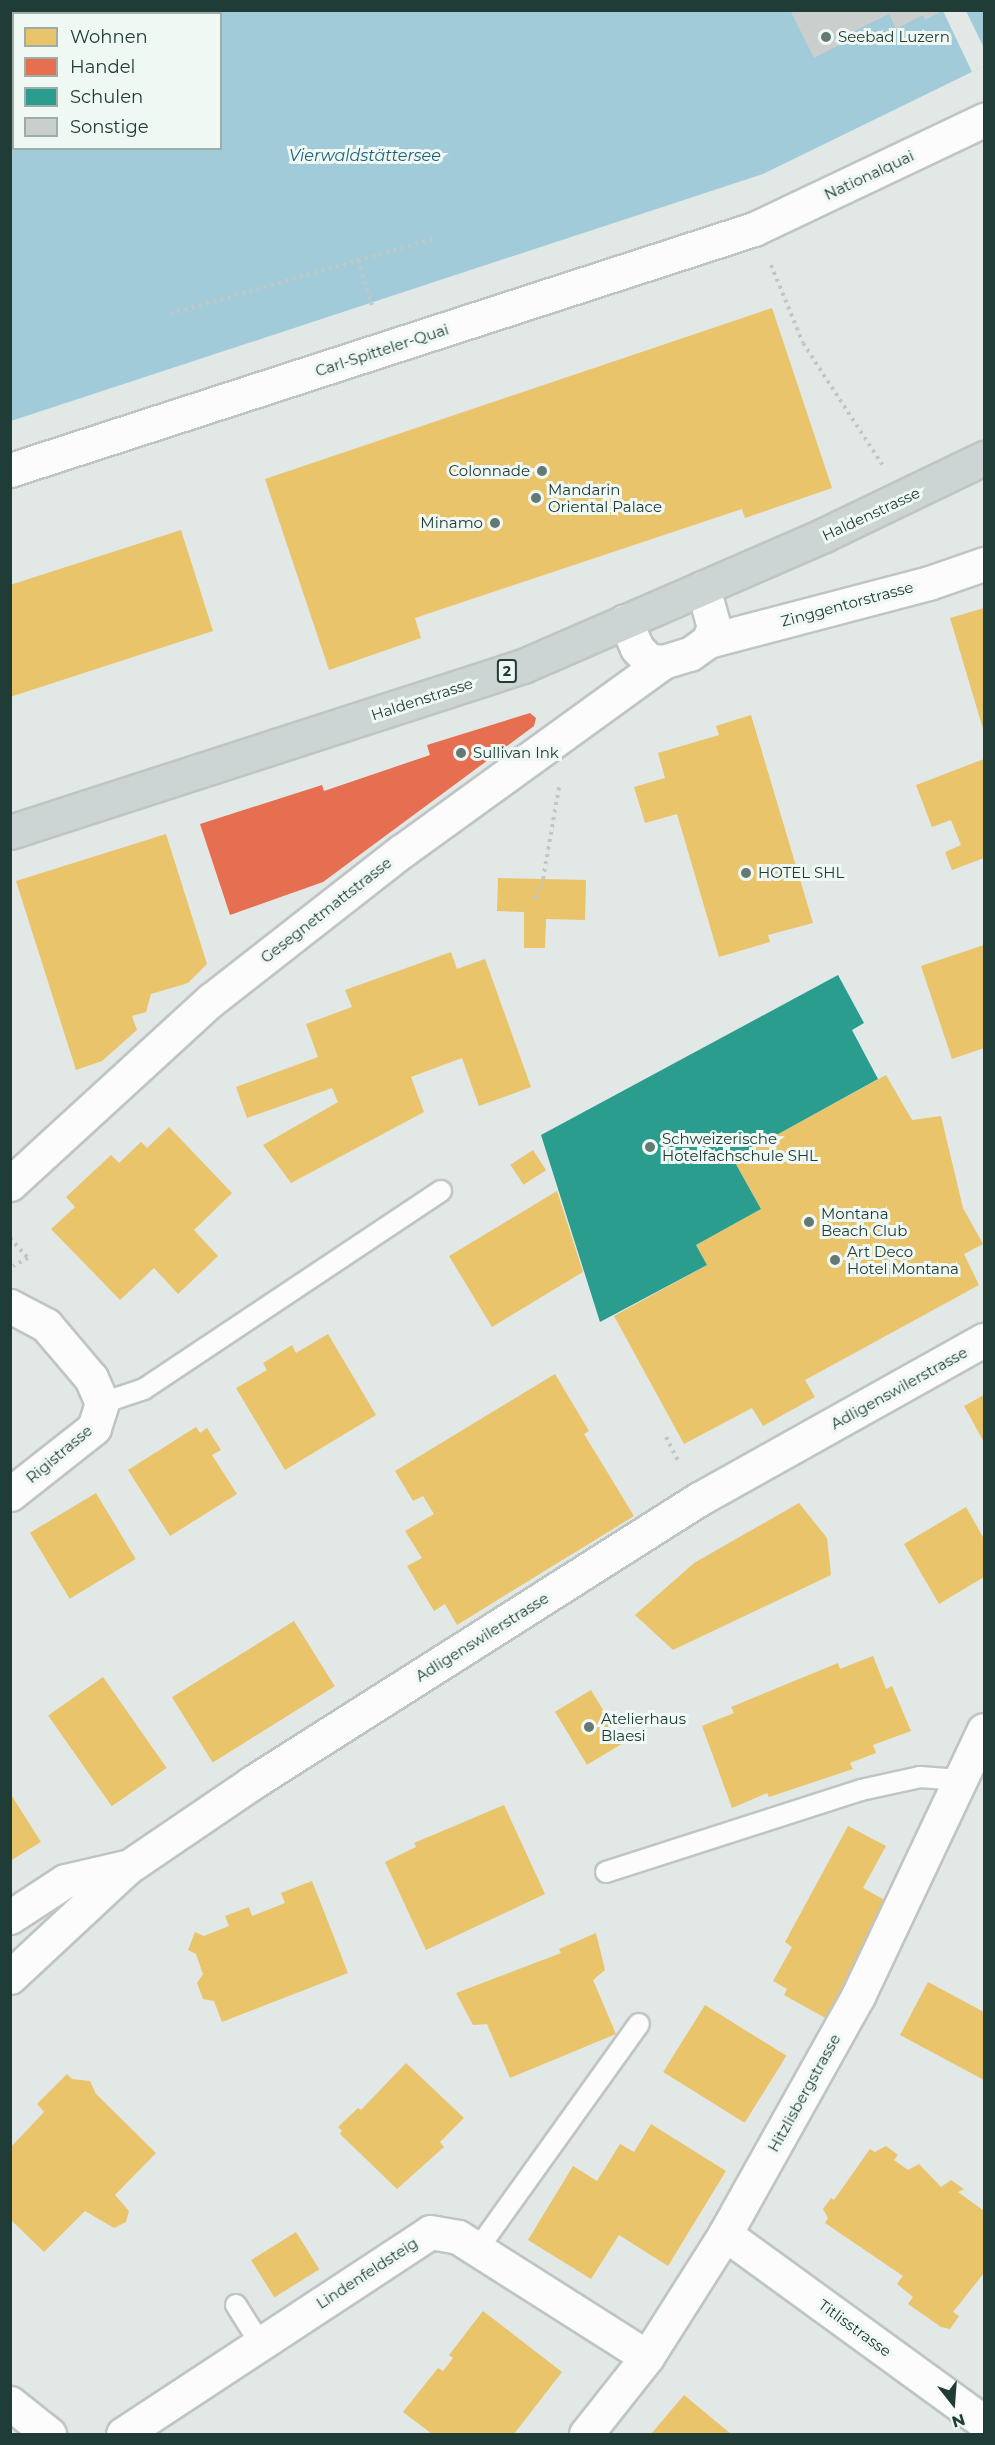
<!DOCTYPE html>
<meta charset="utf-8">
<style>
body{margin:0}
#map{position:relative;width:995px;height:2445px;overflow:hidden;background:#e2e8e6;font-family:Montserrat,sans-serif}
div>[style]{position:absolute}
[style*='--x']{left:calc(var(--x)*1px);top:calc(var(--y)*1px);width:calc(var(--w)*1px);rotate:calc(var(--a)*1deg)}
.water>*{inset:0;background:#a1cbd8}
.pier>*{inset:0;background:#e2e8e6}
.homes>*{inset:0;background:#e9c46a;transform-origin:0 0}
.shops>*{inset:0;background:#e76f51}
.schools>*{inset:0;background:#2a9d8f}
.building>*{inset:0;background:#cacfcd}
.path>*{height:4px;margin-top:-2px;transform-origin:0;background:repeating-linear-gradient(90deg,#bfc8c6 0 3px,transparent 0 7.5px)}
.roads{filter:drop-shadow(2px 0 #bfc5c3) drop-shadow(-2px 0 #bfc5c3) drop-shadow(0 2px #bfc5c3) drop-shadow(0 -2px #bfc5c3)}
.lane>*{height:20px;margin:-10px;padding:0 10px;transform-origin:10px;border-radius:10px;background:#fbfcfb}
.street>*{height:33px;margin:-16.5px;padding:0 16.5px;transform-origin:16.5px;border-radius:16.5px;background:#fbfcfb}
.primary>*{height:33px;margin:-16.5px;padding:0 16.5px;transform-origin:16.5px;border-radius:16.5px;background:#ccd5d3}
.dots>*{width:16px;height:16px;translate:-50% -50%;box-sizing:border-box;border:3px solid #f0f8f4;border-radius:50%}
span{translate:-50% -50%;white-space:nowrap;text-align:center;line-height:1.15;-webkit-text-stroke:6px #f0f8f4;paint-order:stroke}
.shield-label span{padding:2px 4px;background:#f0f8f4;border:2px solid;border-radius:4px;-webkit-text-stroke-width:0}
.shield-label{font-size:14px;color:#203c37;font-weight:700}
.poi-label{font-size:15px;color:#203c37}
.left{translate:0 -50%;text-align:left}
.right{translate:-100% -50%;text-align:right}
.street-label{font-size:15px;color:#203c37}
.water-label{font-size:16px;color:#195f79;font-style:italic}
.frame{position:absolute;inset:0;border:12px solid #203c37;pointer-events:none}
.legend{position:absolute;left:12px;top:12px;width:210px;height:138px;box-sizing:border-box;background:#f0f8f4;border:2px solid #9dada8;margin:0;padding:8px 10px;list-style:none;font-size:18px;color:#203c37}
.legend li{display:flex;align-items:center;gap:12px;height:30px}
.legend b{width:30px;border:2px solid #9dada8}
.north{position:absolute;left:923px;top:2373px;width:60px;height:60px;-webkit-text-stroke:4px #f0f8f4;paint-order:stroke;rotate:163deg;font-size:16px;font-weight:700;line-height:24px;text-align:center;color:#203c37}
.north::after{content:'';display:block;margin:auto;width:21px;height:27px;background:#203c37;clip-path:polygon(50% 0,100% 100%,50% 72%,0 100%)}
</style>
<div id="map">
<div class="water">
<div style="clip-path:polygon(evenodd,11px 11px,984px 11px,984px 66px,763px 174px,11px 421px,11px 11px,14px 14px,220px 14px,220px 148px,14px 148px,14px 14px)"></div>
</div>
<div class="pier">
<div style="clip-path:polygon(943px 11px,966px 11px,984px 48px,984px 66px,972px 72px)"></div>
</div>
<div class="homes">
<div style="clip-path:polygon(772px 308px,832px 488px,745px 518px,742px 509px,415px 618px,421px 638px,329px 670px,265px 479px)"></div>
<div style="clip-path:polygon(181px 530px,213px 631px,10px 697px,10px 585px)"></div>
<div style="clip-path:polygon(984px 608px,984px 732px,950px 618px)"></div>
<div style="clip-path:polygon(751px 715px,813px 923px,768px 935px,770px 942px,719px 957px,677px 814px,645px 823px,634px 787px,665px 778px,658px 753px,719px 735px,716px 726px)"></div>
<div style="clip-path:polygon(984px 759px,984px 858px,952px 870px,945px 852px,961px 845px,951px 820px,932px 827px,916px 785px)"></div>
<div style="clip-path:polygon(166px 834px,207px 964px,188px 983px,151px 994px,146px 1012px,132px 1016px,137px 1030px,102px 1061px,76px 1070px,16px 881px)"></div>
<div style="clip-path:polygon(498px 878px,586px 880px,585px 920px,546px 919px,545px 948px,524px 948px,524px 912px,497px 911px)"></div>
<div style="clip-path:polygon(984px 945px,984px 1048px,952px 1059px,921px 966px)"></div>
<div style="clip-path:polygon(451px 952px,457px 969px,485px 959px,531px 1087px,479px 1106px,462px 1058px,411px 1077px,424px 1112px,291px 1183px,263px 1145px,338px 1102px,332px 1088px,247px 1118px,236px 1087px,318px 1057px,306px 1024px,352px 1007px,345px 990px)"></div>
<div style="clip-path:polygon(886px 1075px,912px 1120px,941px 1116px,963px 1208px,983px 1244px,964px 1254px,979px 1285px,805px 1380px,815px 1397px,763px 1426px,752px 1408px,684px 1444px,614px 1316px,707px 1265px,696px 1245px,761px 1209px,733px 1159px)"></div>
<div style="clip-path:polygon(169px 1127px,232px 1193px,194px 1230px,218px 1256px,178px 1294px,154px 1268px,120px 1300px,51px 1229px,75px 1207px,66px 1197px,111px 1155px,119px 1163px,141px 1142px,147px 1148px)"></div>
<div style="left:533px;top:1150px;width:24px;height:27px;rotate:57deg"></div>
<div style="clip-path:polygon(557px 1191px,583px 1272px,492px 1327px,449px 1256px)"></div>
<div style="clip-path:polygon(328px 1334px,376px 1415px,285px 1470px,236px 1388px,267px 1370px,263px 1363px,292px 1345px,296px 1353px)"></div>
<div style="clip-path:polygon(555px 1374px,589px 1431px,584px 1434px,634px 1516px,457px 1625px,445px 1604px,434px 1611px,407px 1566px,422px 1558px,405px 1531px,434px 1514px,423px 1496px,413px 1501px,395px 1471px)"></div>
<div style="clip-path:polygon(984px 1395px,984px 1442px,964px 1406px)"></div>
<div style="clip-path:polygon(196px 1427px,200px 1433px,207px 1428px,221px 1450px,212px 1455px,237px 1494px,170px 1536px,128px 1470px)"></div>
<div style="left:96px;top:1493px;width:77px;height:77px;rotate:59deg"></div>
<div style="clip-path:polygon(799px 1503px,827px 1538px,831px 1575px,673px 1650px,635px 1615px,694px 1563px)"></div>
<div style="clip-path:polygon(966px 1507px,984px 1539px,984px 1577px,939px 1604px,904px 1544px)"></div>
<div style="left:294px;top:1621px;width:77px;height:144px;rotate:58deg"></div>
<div style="clip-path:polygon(873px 1656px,886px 1689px,892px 1686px,911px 1731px,873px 1745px,876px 1753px,850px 1763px,853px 1769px,769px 1797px,767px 1793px,732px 1808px,702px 1726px,734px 1713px,731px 1707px,838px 1663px,840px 1669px)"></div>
<div style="left:103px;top:1677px;width:111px;height:67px;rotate:55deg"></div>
<div style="left:591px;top:1690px;width:62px;height:42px;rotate:59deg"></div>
<div style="clip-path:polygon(10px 1793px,41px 1842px,10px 1861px)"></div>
<div style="clip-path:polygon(504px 1805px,545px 1894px,426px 1950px,385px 1862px,416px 1847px,414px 1843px)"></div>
<div style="clip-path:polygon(848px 1826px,886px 1846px,863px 1888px,892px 1904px,829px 2020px,784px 1995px,787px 1989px,773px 1981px,792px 1947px,785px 1942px)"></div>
<div style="clip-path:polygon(312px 1881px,348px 1973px,222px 2022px,214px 2001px,203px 1999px,197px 1983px,203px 1974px,196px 1954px,188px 1950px,195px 1932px,204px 1936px,229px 1926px,225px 1916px,249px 1907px,252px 1916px,285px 1903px,281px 1893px)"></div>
<div style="clip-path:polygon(596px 1933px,605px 1970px,593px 1980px,616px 2034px,510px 2078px,487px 2024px,473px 2025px,456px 1993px,561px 1953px,559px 1949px)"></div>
<div style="clip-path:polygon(928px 1982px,984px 2012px,984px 2080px,900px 2035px)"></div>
<div style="left:705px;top:2005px;width:96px;height:79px;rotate:32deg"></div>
<div style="clip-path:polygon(406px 2063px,464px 2118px,440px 2142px,444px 2147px,397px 2189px,340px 2134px,342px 2131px,338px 2127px,358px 2108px,361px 2110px)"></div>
<div style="clip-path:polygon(67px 2074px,72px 2079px,90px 2081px,96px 2094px,156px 2153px,115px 2195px,129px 2211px,126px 2222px,114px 2228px,85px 2211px,44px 2252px,10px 2219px,10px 2148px,44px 2112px,37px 2104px)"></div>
<div style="clip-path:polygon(651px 2124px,726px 2171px,668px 2266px,619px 2235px,591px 2279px,528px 2240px,573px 2166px,597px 2181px,620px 2144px,634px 2152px)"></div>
<div style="clip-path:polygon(886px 2146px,898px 2155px,894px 2160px,908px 2170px,919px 2164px,941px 2187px,951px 2180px,964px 2189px,958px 2192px,984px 2211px,984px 2273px,953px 2312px,959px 2316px,950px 2329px,941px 2327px,908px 2304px,913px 2297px,897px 2284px,903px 2276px,825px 2223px,828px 2218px,823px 2209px,831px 2198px,834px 2200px,870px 2149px,875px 2152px)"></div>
<div style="left:296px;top:2232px;width:44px;height:53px;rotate:58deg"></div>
<div style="clip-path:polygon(483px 2311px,562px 2372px,514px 2434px,432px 2434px,403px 2412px,438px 2368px,443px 2371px,453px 2358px,449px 2355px)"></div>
<div style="clip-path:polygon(684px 2395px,731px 2434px,651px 2434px)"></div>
</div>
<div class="shops">
<div style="clip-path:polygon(530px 713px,536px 718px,534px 726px,323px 882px,230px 915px,200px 824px,322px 785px,324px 791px,430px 755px,427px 745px)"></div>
</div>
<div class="schools">
<div style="clip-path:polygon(838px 975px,864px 1023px,852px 1030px,878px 1079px,733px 1159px,761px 1209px,696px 1245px,707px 1265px,600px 1322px,541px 1135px)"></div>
</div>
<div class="building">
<div style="clip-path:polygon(790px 10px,944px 10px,925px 20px,923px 15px,896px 29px,889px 14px,848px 34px,851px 39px,814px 58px)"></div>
</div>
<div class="path">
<div style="--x:358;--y:260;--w:47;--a:72.7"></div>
<div style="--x:771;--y:265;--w:84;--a:67.7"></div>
<div style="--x:803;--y:343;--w:145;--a:56.9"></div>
<div style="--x:170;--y:314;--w:273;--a:-15.9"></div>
<div style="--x:535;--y:899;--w:22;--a:-68"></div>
<div style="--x:543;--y:879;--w:93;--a:-80.1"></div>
<div style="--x:10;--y:1238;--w:27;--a:48"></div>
<div style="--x:28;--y:1258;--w:17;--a:152"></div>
<div style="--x:666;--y:1437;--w:30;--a:63"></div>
</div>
<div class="roads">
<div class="lane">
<div style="--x:102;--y:1403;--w:44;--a:-18.4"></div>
<div style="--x:144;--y:1389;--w:357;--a:-33.7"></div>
<div style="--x:606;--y:1872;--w:268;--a:-17.8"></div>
<div style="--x:861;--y:1790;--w:60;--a:-12.4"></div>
<div style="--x:920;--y:1777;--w:40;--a:4.3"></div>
<div style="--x:477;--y:2250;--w:278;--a:-54.4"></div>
<div style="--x:236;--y:2305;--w:45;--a:57.7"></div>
</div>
<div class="street">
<div style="--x:10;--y:470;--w:782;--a:-17.95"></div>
<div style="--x:754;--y:229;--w:255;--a:-25.4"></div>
<div style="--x:625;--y:621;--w:30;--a:66"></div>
<div style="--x:637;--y:648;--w:16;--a:47"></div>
<div style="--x:648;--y:660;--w:15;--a:8"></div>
<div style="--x:663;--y:662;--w:28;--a:-17"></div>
<div style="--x:690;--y:654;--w:22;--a:-36"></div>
<div style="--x:708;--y:641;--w:15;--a:-67"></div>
<div style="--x:714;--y:627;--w:41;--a:-105.8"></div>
<div style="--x:708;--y:641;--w:228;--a:-14.7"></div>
<div style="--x:929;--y:583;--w:58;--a:-19.1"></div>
<div style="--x:10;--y:1184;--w:273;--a:-42.5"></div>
<div style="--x:211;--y:1000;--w:242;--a:-38"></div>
<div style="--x:402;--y:851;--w:322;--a:-35.9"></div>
<div style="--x:10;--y:1306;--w:41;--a:27.8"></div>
<div style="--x:46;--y:1325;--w:70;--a:49.7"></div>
<div style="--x:91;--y:1378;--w:27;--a:66"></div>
<div style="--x:102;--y:1403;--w:26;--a:108"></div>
<div style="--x:94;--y:1428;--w:107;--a:141.8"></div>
<div style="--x:10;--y:1917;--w:66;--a:-33.2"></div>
<div style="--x:65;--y:1881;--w:63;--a:-12.9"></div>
<div style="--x:10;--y:1977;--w:161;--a:-43"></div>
<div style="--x:128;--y:1867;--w:148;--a:-34.2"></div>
<div style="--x:250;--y:1784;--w:532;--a:-32.41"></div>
<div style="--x:699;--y:1499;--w:326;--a:-29.2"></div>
<div style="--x:725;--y:2234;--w:320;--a:36"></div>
<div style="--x:10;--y:2403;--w:50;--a:38.5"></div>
<div style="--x:123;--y:2434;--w:367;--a:-33.3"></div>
<div style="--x:430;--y:2232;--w:28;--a:10"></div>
<div style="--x:458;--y:2237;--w:224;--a:32.4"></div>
<div style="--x:586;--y:2434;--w:98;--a:-51.6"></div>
<div style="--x:647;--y:2357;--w:146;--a:-57.6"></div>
<div style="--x:725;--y:2234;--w:273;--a:-60.8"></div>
<div style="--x:858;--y:1996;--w:294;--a:-64.7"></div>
</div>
<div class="primary">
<div style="--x:10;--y:832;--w:539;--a:-17.93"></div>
<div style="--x:523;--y:666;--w:328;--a:-23.5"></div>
<div style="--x:824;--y:535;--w:178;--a:-25.7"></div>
</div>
</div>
<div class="dots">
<div style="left:826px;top:37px;background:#647874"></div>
<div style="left:542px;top:471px;background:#647874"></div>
<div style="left:536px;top:498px;background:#647874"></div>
<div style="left:495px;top:523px;background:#647874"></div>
<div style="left:461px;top:753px;background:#647874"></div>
<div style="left:746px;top:873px;background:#647874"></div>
<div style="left:650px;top:1147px;background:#647874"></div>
<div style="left:809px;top:1222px;background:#647874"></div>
<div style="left:835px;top:1260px;background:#647874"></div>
<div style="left:589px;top:1727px;background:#647874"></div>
</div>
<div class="shield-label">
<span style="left:507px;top:671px">2</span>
</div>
<div class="poi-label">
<span class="left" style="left:838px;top:37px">Seebad Luzern</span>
<span class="right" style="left:530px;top:471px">Colonnade</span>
<span class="left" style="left:548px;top:498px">Mandarin<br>Oriental Palace</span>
<span class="right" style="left:483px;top:523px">Minamo</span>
<span class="left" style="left:473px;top:753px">Sullivan Ink</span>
<span class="left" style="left:758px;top:873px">HOTEL SHL</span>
<span class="left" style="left:662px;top:1147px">Schweizerische<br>Hotelfachschule SHL</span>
<span class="left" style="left:821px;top:1222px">Montana<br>Beach Club</span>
<span class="left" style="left:847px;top:1260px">Art Deco<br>Hotel Montana</span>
<span class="left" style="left:601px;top:1727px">Atelierhaus<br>Blaesi</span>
</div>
<div class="street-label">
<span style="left:869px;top:175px;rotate:-25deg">Nationalquai</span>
<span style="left:382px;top:350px;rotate:-18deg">Carl-Spitteler-Quai</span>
<span style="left:871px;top:514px;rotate:-25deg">Haldenstrasse</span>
<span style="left:847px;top:604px;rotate:-15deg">Zinggentorstrasse</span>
<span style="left:422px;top:699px;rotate:-18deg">Haldenstrasse</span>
<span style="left:326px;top:910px;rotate:-38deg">Gesegnetmattstrasse</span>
<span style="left:899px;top:1388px;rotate:-29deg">Adligenswilerstrasse</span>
<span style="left:59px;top:1454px;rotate:-40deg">Rigistrasse</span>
<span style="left:482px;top:1637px;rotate:-32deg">Adligenswilerstrasse</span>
<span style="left:804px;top:2093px;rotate:-61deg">Hitzlisbergstrasse</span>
<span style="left:367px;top:2273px;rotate:-33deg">Lindenfeldsteig</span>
<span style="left:855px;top:2328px;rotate:36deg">Titlisstrasse</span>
</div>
<div class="water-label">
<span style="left:365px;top:156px">Vierwaldstättersee</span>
</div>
<div class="frame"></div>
<ul class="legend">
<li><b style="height:16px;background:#e9c46a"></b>Wohnen</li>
<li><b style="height:16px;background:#e76f51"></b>Handel</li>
<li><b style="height:16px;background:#2a9d8f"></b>Schulen</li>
<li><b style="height:16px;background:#cacfcd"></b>Sonstige</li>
</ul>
<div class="north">N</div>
</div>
